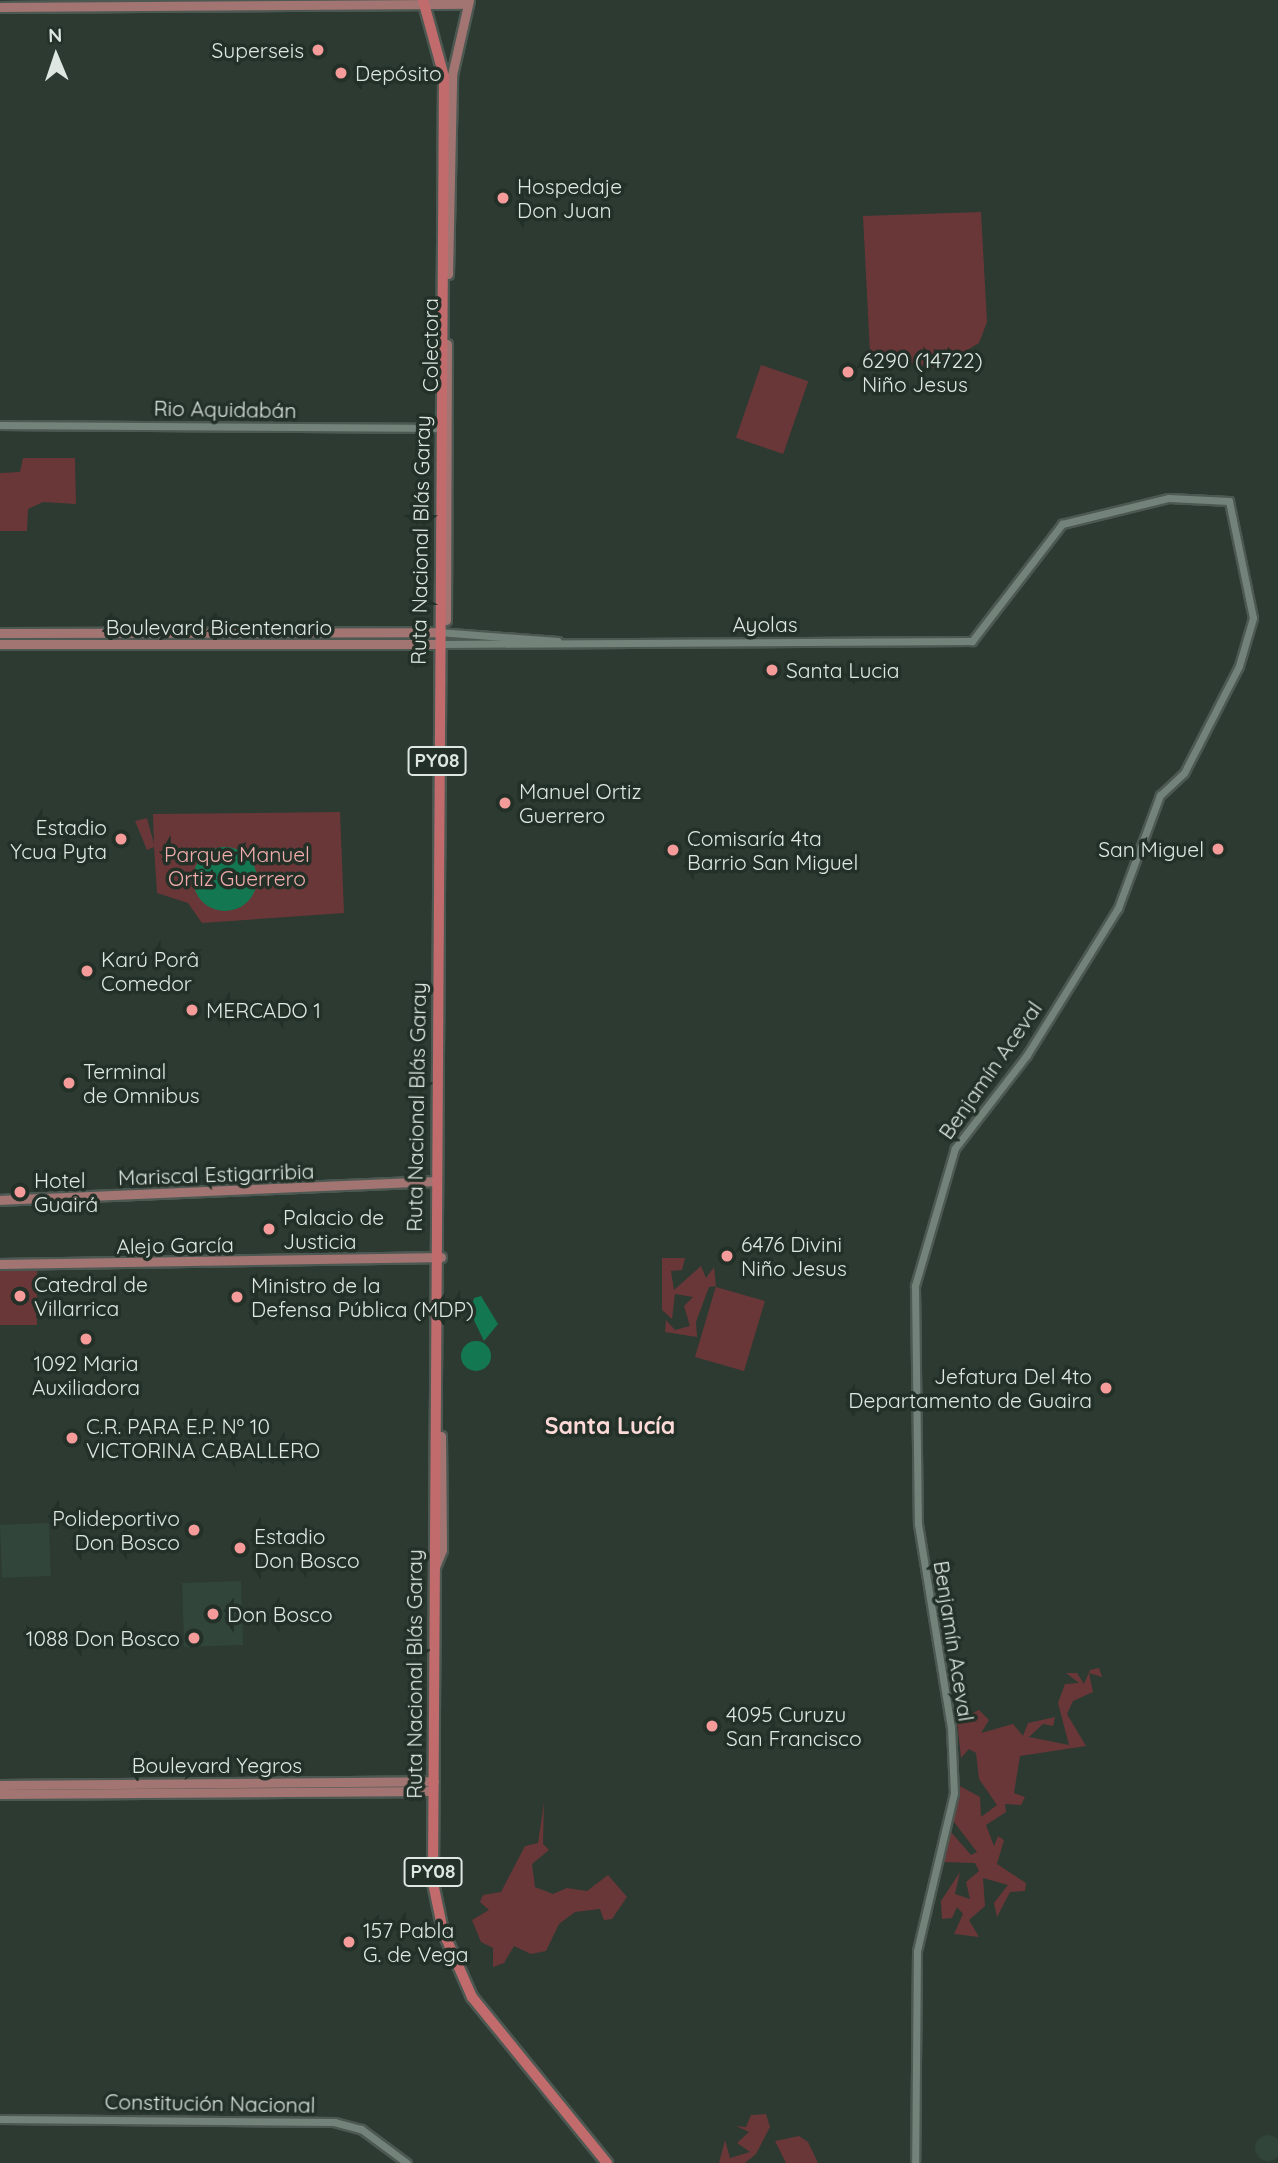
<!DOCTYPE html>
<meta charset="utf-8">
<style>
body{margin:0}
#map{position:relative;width:1278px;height:2163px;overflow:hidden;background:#2c3a32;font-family:Quicksand,sans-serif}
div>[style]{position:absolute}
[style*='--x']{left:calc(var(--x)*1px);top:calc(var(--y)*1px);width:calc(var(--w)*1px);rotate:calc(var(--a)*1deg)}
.built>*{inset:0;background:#31453a;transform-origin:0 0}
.round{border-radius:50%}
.green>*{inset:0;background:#693737;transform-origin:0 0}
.water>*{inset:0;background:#137852}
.roads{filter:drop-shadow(2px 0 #4d5852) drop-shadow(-2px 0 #4d5852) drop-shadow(0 2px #4d5852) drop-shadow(0 -2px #4d5852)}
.minor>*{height:7px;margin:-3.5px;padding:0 3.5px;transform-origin:3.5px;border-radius:3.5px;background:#73837a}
.major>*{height:9px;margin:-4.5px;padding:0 4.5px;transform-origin:4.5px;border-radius:4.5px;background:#a27572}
.highway>*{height:10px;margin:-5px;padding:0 5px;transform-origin:5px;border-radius:5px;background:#c26b6c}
.dots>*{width:19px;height:19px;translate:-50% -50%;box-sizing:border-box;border:4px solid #223028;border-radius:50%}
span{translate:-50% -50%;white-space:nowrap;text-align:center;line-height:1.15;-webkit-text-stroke:7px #223028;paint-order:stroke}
.shield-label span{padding:2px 5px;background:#223028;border:2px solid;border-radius:5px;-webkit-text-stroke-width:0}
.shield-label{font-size:19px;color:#dee7e2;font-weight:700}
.poi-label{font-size:21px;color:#dee7e2}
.right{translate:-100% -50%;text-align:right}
.left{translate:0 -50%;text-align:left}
.street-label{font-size:21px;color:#dee7e2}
.park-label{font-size:21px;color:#f2acab}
.neighbourhood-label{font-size:23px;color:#fddad8;font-weight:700}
.north{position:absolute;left:21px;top:21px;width:70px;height:70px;-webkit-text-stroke:5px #223028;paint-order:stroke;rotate:358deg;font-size:19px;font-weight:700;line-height:28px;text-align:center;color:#dee7e2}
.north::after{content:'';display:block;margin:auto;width:24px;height:32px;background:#dee7e2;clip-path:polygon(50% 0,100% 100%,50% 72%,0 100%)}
</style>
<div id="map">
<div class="built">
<div style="left:49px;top:1523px;width:53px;height:49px;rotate:88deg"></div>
<div style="left:241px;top:1581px;width:64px;height:59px;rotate:88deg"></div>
<div class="round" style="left:1255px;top:2135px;width:26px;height:26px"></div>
</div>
<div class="green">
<div style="clip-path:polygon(981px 212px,987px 322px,979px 343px,936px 369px,870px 353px,863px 216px)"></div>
<div style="left:761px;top:365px;width:50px;height:77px;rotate:19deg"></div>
<div style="clip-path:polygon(23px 458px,75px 458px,76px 504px,43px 502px,28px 509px,27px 531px,0 531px,0 473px,20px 472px)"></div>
<div style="clip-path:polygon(340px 812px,344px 913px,202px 923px,188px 903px,157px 893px,154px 847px,147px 850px,135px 821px,147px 818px,154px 844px,153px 814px)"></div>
<div style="clip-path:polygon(662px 1258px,685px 1258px,682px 1270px,671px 1271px,674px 1290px,701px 1266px,706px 1278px,714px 1267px,716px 1287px,765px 1301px,744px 1371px,695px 1357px,716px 1286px,709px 1287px,696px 1322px,697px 1337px,665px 1332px,666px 1320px,675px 1330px,690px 1326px,684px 1306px,693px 1297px,675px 1294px,672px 1319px,662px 1310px)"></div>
<div style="left:0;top:1271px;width:37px;height:54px"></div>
<div style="clip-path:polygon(1099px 1668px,1102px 1677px,1089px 1673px,1093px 1692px,1073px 1701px,1067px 1714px,1086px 1746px,1020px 1756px,1014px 1793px,1025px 1797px,1021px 1805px,1005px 1804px,1006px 1812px,986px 1825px,994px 1846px,998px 1836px,1004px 1840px,997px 1864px,1026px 1883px,1025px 1891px,1010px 1892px,997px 1917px,994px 1903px,1008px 1885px,983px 1878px,985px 1906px,969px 1920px,979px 1937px,954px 1934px,963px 1914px,957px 1907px,952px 1918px,942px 1919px,941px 1901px,960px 1872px,955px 1894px,970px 1899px,966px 1882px,979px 1871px,975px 1863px,941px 1862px,950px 1831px,971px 1855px,977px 1852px,951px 1818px,960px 1797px,958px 1785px,980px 1797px,981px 1817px,997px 1805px,979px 1779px,976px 1753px,969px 1749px,961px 1758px,957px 1721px,979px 1710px,989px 1720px,981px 1733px,1013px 1724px,1023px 1736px,1028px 1723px,1055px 1717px,1053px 1726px,1043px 1724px,1029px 1737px,1069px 1745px,1058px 1703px,1065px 1684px,1079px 1683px,1066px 1673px,1077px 1673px,1084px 1684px,1090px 1670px)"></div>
<div style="clip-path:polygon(544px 1802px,543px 1844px,549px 1850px,532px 1864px,535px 1887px,553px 1894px,567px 1888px,587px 1891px,608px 1875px,627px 1897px,612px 1919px,604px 1920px,600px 1909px,575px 1912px,559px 1924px,546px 1951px,531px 1954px,514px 1946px,504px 1963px,493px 1967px,493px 1948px,481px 1942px,472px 1920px,489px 1910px,480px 1902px,483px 1895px,501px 1892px,525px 1846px,538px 1843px)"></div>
<div style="clip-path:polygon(751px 2115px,766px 2114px,770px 2127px,756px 2154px,745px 2163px,719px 2163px,725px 2140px,730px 2158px,750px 2152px,737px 2143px,749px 2132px,736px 2126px,746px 2127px)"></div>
<div style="clip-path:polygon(799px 2136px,808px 2142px,818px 2163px,786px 2163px,775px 2141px)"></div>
</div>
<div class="water">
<div class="round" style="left:193px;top:847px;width:64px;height:64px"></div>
<div style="clip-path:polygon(481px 1296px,498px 1324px,484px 1341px,470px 1312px,474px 1298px)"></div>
<div class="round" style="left:461px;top:1341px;width:30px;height:30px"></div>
</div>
<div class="roads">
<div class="minor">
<div style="--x:0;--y:425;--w:444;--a:0.4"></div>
<div style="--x:438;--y:632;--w:120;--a:4.3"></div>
<div style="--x:439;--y:644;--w:533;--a:-0.32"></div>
<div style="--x:972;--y:641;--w:148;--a:-52.4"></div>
<div style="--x:1062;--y:524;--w:110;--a:-13.7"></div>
<div style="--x:1169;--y:498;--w:60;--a:2.9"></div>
<div style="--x:1229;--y:501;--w:119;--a:78.4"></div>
<div style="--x:1253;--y:618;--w:50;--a:106.3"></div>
<div style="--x:1239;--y:666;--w:120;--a:117.2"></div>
<div style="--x:1184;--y:773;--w:33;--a:137"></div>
<div style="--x:1160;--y:795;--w:121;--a:110.4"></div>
<div style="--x:1118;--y:908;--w:173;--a:121.8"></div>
<div style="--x:1027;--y:1055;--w:118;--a:127.7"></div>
<div style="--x:955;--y:1148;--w:144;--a:106.2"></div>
<div style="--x:915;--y:1286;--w:238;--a:89.3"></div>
<div style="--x:918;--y:1524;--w:206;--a:80.8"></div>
<div style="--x:951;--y:1727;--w:66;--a:87.4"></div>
<div style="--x:954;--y:1793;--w:162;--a:103.2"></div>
<div style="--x:917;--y:1951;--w:212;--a:90.5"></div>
<div style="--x:0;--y:2119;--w:334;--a:0.5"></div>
<div style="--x:334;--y:2122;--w:28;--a:15"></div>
<div style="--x:361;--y:2129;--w:57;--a:36.5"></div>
</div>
<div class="major">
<div style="--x:0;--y:7;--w:468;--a:-0.4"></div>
<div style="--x:448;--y:274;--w:199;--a:-88.8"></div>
<div style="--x:452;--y:75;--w:77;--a:-77.2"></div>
<div style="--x:446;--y:620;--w:276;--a:-89.8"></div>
<div style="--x:0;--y:633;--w:438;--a:-0.1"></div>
<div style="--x:0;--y:644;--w:438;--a:0"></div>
<div style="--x:0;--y:1200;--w:433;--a:-2.5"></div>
<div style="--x:0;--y:1264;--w:441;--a:-0.9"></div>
<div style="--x:435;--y:1567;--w:18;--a:-68"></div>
<div style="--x:442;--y:1550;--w:114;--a:-90.5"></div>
<div style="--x:0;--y:1785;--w:434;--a:-0.5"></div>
<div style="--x:0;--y:1794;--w:433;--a:-0.4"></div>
</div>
<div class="highway">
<div style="--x:423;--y:0;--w:80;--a:74.7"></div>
<div style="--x:444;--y:77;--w:1806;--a:90.35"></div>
<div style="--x:433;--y:1883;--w:49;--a:78.2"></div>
<div style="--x:443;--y:1931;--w:72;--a:66.3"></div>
<div style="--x:472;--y:1997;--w:214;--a:50.9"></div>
</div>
</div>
<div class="dots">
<div style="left:318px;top:50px;background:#f59b9a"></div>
<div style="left:341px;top:73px;background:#f59b9a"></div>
<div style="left:503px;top:198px;background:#f59b9a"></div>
<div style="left:848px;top:372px;background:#f59b9a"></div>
<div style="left:772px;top:670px;background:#f59b9a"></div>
<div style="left:505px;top:803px;background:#f59b9a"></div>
<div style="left:121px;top:839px;background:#f59b9a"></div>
<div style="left:1218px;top:849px;background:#f59b9a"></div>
<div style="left:673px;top:850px;background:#f59b9a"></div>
<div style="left:87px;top:971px;background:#f59b9a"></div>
<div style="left:192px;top:1010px;background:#f59b9a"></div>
<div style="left:69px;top:1083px;background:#f59b9a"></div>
<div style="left:20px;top:1192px;background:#f59b9a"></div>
<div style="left:269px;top:1229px;background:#f59b9a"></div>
<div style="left:727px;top:1256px;background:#f59b9a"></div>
<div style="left:20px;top:1296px;background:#f59b9a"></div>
<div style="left:237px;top:1297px;background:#f59b9a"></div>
<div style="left:86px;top:1339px;background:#f59b9a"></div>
<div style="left:1106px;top:1388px;background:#f59b9a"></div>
<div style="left:72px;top:1438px;background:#f59b9a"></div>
<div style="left:194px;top:1530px;background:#f59b9a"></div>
<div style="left:240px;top:1548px;background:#f59b9a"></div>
<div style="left:213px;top:1614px;background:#f59b9a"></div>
<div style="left:194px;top:1638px;background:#f59b9a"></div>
<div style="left:712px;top:1726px;background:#f59b9a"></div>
<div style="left:349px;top:1942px;background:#f59b9a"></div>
</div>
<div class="shield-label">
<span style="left:437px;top:761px">PY08</span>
<span style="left:433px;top:1872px">PY08</span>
</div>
<div class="poi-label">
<span class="right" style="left:304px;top:50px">Superseis</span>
<span class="left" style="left:355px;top:73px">Depósito</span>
<span class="left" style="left:517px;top:198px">Hospedaje<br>Don Juan</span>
<span class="left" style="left:862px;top:372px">6290 (14722)<br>Niño Jesus</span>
<span class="left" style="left:786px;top:670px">Santa Lucia</span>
<span class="left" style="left:519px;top:803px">Manuel Ortiz<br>Guerrero</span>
<span class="right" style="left:107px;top:839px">Estadio<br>Ycua Pyta</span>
<span class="left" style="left:687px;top:850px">Comisaría 4ta<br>Barrio San Miguel</span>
<span class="right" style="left:1204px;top:849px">San Miguel</span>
<span class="left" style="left:101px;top:971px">Karú Porâ<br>Comedor</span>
<span class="left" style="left:206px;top:1010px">MERCADO 1</span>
<span class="left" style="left:83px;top:1083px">Terminal<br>de Omnibus</span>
<span class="left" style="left:34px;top:1192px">Hotel<br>Guairá</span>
<span class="left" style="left:283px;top:1229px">Palacio de<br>Justicia</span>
<span class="left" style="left:741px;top:1256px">6476 Divini<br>Niño Jesus</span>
<span class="left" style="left:34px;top:1296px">Catedral de<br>Villarrica</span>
<span class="left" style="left:251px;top:1297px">Ministro de la<br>Defensa Pública (MDP)</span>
<span style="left:86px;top:1375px">1092 Maria<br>Auxiliadora</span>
<span class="right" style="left:1092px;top:1388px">Jefatura Del 4to<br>Departamento de Guaira</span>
<span class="left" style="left:86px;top:1438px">C.R. PARA E.P. Nº 10<br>VICTORINA CABALLERO</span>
<span class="right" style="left:180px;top:1530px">Polideportivo<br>Don Bosco</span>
<span class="left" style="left:254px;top:1548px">Estadio<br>Don Bosco</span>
<span class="left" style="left:227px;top:1614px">Don Bosco</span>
<span class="right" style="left:180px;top:1638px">1088 Don Bosco</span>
<span class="left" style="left:726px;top:1726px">4095 Curuzu<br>San Francisco</span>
<span class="left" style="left:363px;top:1942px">157 Pabla<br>G. de Vega</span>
</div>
<div class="street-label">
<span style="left:430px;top:345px;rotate:-90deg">Colectora</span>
<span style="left:225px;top:409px;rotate:1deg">Rio Aquidabán</span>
<span style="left:420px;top:540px;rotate:-89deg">Ruta Nacional Blás Garay</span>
<span style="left:765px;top:624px">Ayolas</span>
<span style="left:219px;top:627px">Boulevard Bicentenario</span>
<span style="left:990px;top:1070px;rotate:-55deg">Benjamín Aceval</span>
<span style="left:416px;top:1107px;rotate:-89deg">Ruta Nacional Blás Garay</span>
<span style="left:216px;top:1174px;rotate:-2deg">Mariscal Estigarribia</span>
<span style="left:175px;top:1245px;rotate:-1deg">Alejo García</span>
<span style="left:954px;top:1641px;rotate:81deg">Benjamín Aceval</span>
<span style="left:414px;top:1674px;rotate:-90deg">Ruta Nacional Blás Garay</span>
<span style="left:217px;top:1765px">Boulevard Yegros</span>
<span style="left:210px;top:2103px;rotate:1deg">Constitución Nacional</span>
</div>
<div class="park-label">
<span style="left:237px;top:866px">Parque Manuel<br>Ortiz Guerrero</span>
</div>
<div class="neighbourhood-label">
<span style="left:610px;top:1426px">Santa Lucía</span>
</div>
<div class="north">N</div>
</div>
